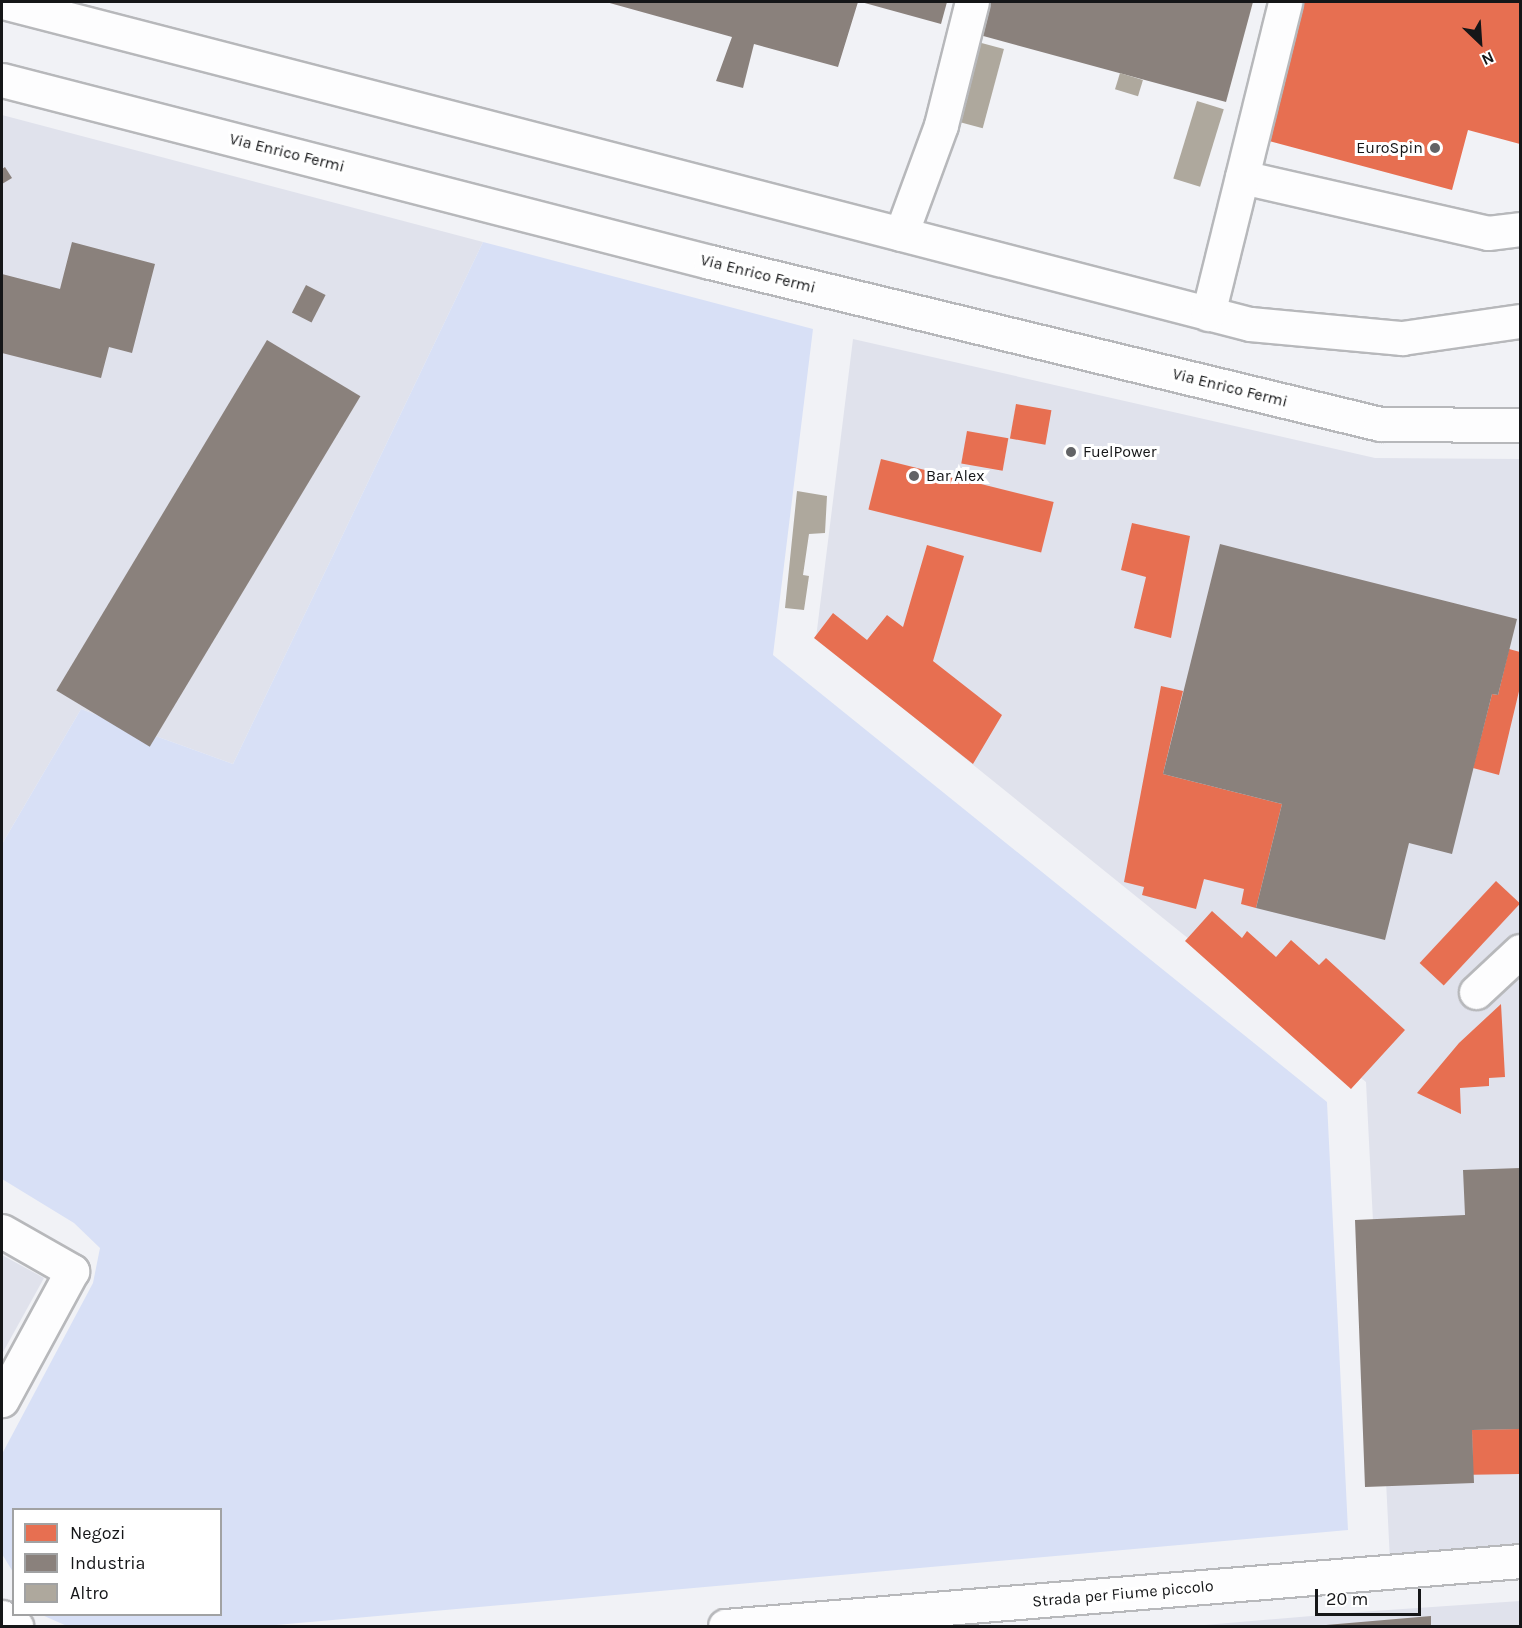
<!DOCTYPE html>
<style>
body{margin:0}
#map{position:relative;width:1522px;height:1628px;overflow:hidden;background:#f1f2f6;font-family:Karla,sans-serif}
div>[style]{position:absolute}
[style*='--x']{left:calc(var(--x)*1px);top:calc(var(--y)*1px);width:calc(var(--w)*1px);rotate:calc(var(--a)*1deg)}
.built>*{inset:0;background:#e0e2ec}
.green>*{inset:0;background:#d8e0f6}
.shops>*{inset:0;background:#e76f51;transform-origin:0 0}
.industry>*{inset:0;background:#8a817c;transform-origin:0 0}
.building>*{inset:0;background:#aea89d;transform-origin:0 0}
.roads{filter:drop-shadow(2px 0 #b7b8bb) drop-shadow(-2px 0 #b7b8bb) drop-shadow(0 2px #b7b8bb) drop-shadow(0 -2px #b7b8bb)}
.minor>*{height:33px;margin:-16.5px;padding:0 16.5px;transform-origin:16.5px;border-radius:16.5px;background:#fdfdfe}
.dots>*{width:16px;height:16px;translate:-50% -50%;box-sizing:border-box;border:3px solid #fff;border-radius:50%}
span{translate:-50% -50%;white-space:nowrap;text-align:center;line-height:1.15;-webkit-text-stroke:6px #fff;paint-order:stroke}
.poi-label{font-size:16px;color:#151618}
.right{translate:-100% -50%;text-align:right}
.left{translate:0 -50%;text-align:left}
.street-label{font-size:16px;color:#151618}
.frame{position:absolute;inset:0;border:3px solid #151618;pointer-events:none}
.legend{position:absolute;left:12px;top:1508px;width:210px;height:108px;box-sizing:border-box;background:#fff;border:2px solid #a1a2a3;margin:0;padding:8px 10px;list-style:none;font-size:18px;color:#151618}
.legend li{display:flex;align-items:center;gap:12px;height:30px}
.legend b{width:30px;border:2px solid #a1a2a3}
.north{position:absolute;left:1450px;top:12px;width:60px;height:60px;-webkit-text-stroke:4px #fff;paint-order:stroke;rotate:155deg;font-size:16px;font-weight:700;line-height:24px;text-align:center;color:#151618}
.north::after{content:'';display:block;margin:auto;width:21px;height:27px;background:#151618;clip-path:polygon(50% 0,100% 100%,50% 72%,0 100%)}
.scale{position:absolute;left:1315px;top:1589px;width:106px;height:27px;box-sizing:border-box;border:3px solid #151618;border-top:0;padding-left:8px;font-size:18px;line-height:21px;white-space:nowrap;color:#151618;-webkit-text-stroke:4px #fff;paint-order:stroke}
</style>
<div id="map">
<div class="built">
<div style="clip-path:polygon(2px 115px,483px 242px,233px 764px,81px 709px,2px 844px)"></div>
<div style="clip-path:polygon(853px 339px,1375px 458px,1520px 459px,1520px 1543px,1390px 1561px,1366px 1082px,816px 638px)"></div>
<div style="clip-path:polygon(2px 1255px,44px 1278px,2px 1354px)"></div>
<div style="clip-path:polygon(1520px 1601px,1520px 1626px,1193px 1626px,1359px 1612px)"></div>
</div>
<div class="green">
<div style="clip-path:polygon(483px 242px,813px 329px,773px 655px,1327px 1102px,1348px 1530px,265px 1626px,67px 1626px,42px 1615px,220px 1614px,220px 1510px,14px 1510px,13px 1572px,2px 1554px,2px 1454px,93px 1283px,100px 1248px,74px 1223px,2px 1179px,2px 844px,81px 709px,233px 764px)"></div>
</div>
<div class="shops">
<div style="clip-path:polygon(1299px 2px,1520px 2px,1520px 144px,1468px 130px,1452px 190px,1262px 139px)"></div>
<div style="left:1016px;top:404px;width:36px;height:35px;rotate:10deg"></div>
<div style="left:967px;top:431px;width:42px;height:33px;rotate:10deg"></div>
<div style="left:881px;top:459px;width:178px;height:52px;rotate:14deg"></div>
<div style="clip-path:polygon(1132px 523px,1190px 536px,1171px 638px,1134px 628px,1146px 577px,1121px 570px)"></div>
<div style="clip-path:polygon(927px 545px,964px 556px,933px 661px,1002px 715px,973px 764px,814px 638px,833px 613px,867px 640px,887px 615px,903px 627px)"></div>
<div style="clip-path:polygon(1509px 649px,1520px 652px,1520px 687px,1499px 775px,1473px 768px,1492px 694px,1498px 695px)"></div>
<div style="clip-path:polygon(1161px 686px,1183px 691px,1163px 774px,1282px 804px,1256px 908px,1241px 904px,1244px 889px,1204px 879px,1196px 909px,1142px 895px,1144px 887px,1124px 882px)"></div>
<div style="left:1496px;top:881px;width:33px;height:112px;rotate:43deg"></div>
<div style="clip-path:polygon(1212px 911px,1242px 938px,1247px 931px,1276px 957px,1291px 940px,1319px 965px,1326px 958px,1405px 1030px,1351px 1089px,1185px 941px)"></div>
<div style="clip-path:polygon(1501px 1004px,1505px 1077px,1489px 1078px,1489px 1086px,1460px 1088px,1461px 1114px,1417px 1093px,1459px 1043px)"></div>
<div style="left:1519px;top:1429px;width:45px;height:47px;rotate:89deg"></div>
</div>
<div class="industry">
<div style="clip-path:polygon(606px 2px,858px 2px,838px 67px,754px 44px,743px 88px,716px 81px,732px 37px)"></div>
<div style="clip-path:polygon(861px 2px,947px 2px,941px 24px)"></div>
<div style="clip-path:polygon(984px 2px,1253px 2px,1226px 102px,976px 34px)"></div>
<div style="clip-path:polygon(5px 167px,12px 178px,2px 184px,2px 169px)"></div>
<div style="clip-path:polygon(72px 242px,155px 264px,132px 353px,109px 347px,101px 378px,2px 353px,2px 274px,60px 289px)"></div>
<div style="left:306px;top:285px;width:22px;height:31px;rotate:27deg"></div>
<div style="left:267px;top:340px;width:109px;height:409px;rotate:31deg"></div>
<div style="clip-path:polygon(1220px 544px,1517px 619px,1498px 695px,1492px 694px,1452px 854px,1409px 843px,1385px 940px,1256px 908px,1282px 804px,1163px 774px)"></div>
<div style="clip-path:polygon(1520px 1168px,1520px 1429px,1472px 1430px,1474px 1483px,1365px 1487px,1355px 1220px,1465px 1215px,1463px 1170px)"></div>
<div style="clip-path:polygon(1431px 1616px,1431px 1626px,1326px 1626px,1326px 1625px)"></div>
</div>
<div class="building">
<div style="left:974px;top:41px;width:31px;height:82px;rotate:15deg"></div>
<div style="left:1120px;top:73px;width:24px;height:17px;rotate:17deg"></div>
<div style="left:1197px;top:101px;width:28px;height:81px;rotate:17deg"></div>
<div style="clip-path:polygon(797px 491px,827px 496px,825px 533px,809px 534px,803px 575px,809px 576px,804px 610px,785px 608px)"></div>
</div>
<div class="roads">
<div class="minor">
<div style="--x:3;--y:2;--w:1288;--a:14.48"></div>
<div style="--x:1250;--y:324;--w:153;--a:5.3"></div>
<div style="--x:1402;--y:338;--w:119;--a:-8.2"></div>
<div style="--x:2;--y:80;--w:731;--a:14.42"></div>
<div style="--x:710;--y:262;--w:689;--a:13.59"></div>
<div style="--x:1380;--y:424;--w:140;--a:0.4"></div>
<div style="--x:1242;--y:177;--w:252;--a:12.8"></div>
<div style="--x:1488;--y:233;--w:32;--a:-7"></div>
<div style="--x:901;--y:234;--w:116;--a:-69.8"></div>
<div style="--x:941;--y:125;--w:127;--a:-75.9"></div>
<div style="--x:1208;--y:314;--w:321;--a:-76.1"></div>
<div style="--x:1476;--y:992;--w:60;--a:-43"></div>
<div style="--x:2;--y:1231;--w:81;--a:29.7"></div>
<div style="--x:72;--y:1271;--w:147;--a:118.5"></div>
<div style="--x:2;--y:1617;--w:17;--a:33"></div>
<div style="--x:725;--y:1626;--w:798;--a:-4.67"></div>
</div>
</div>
<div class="dots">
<div style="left:1435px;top:148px;background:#626366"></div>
<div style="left:1071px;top:452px;background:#626366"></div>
<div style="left:914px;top:476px;background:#626366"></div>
</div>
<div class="poi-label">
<span class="right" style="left:1423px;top:148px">EuroSpin</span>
<span class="left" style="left:1083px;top:452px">FuelPower</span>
<span class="left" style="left:926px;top:476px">Bar Alex</span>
</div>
<div class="street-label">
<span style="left:287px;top:153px;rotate:14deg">Via Enrico Fermi</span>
<span style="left:758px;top:274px;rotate:14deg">Via Enrico Fermi</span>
<span style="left:1230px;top:388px;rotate:14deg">Via Enrico Fermi</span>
<span style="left:1123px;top:1594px;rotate:-5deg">Strada per Fiume piccolo</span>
</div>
<div class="frame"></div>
<ul class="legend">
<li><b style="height:16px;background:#e76f51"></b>Negozi</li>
<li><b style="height:16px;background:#8a817c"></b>Industria</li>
<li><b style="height:16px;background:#aea89d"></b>Altro</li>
</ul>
<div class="north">N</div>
<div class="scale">20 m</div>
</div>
